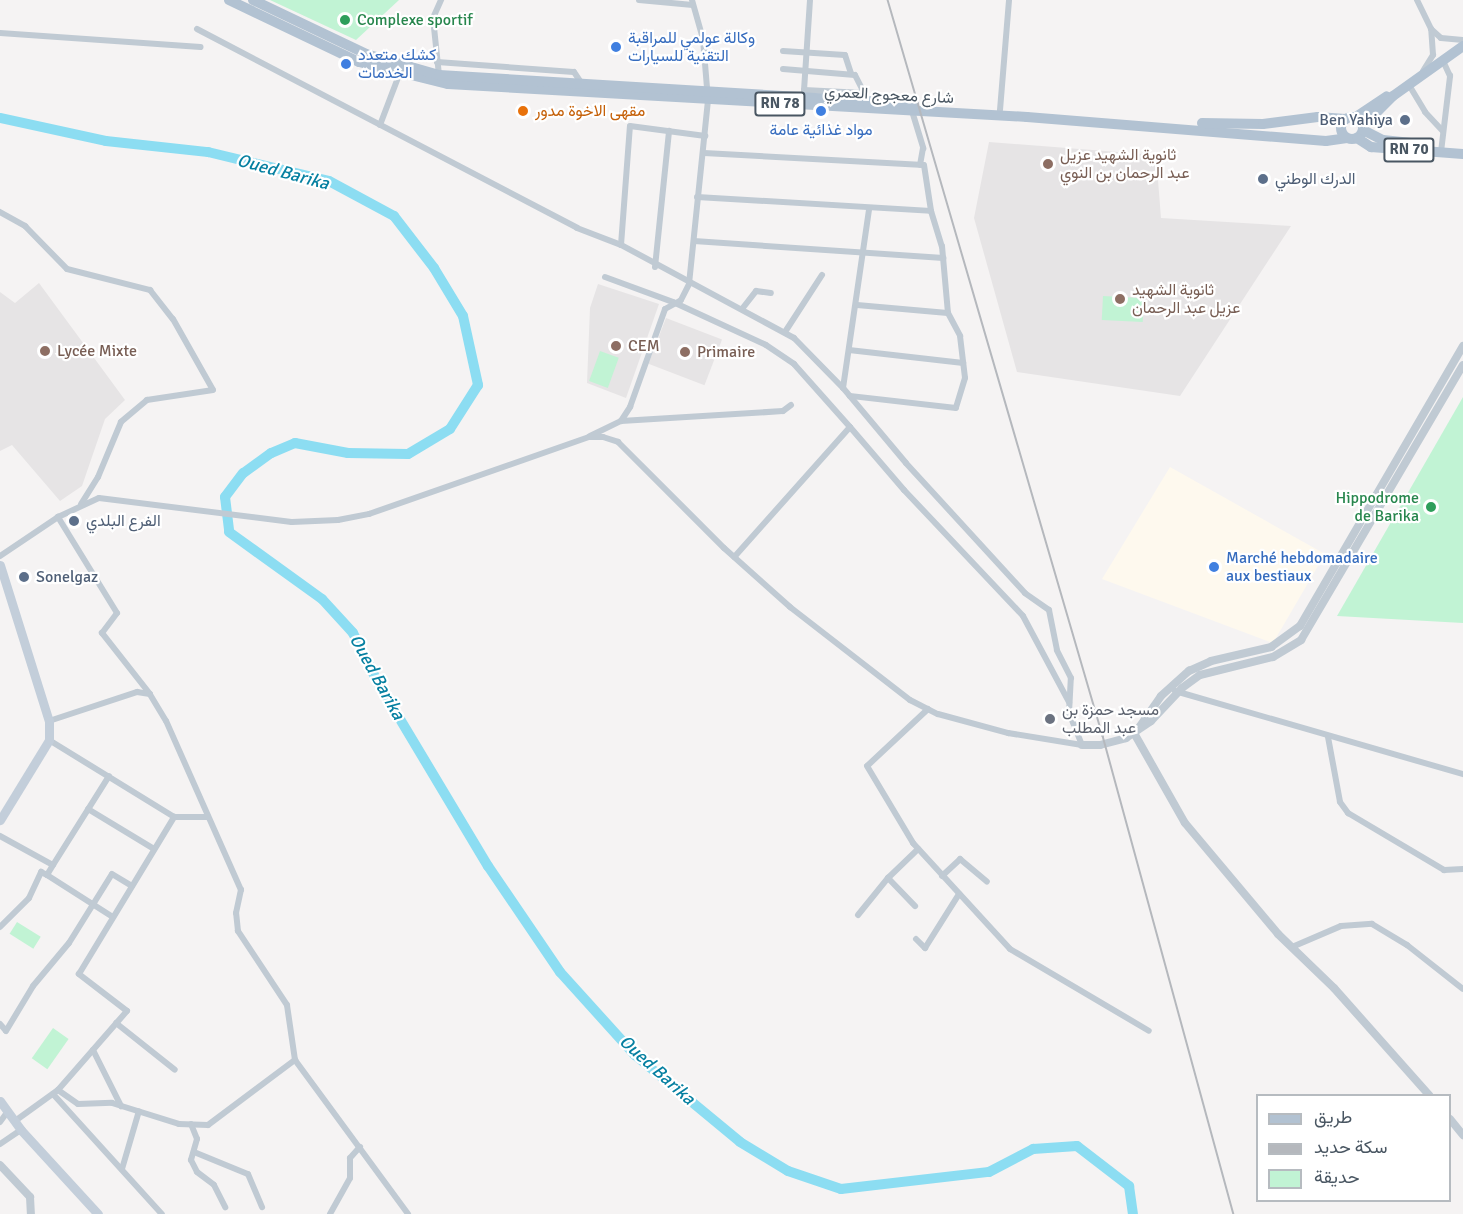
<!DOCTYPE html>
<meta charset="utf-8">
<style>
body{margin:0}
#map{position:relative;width:1463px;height:1214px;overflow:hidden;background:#f5f3f3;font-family:Signika,Vazirmatn,sans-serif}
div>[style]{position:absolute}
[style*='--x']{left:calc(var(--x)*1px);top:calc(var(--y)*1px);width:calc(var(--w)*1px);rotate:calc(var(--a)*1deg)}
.commercial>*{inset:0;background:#fef9ee}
.education>*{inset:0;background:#e6e4e5;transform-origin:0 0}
.green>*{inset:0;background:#c1f3d4;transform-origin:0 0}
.river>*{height:10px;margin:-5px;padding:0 5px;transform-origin:5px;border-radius:5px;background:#8cddf2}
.minor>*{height:6px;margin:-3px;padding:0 3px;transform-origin:3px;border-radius:3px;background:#c0cad3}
.tertiary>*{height:8px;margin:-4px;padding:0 4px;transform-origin:4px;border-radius:4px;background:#c0cad3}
.secondary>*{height:9px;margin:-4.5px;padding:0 4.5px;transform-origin:4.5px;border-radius:4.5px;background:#c3ceda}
.primary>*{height:10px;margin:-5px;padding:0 5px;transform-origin:5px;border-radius:5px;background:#b2c2d2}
.primary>.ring{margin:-5px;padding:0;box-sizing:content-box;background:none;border:10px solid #b2c2d2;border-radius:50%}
.rail>*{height:1.5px;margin:-0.75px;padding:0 0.75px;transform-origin:0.75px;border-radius:0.75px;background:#b5b8bd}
.dots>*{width:16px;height:16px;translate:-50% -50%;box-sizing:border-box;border:3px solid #fff;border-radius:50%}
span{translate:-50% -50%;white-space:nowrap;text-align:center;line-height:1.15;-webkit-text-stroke:4.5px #fff;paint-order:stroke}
.shield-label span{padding:2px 4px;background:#fff;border:2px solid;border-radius:4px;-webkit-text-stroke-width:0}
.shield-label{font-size:15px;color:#495662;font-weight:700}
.leisure-label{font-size:16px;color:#27864d}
.left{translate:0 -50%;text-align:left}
.right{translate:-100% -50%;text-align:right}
.shop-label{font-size:16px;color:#366cbe}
.street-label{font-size:16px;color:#495662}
.food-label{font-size:16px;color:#c56008}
.service-label{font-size:16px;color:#4e5e75}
.education-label{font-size:16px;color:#785e54}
.worship-label{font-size:16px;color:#5b616d}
.water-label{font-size:18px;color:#0680a1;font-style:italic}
.legend{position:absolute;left:1256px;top:1094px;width:195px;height:108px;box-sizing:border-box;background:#fff;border:2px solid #b6bbc0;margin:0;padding:8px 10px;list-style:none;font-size:18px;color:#495662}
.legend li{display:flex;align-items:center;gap:12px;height:30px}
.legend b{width:30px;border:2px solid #b6bbc0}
</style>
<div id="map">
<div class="commercial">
<div style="clip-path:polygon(1170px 467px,1325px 554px,1273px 643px,1102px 579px)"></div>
</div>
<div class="education">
<div style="clip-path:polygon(989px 142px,1156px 155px,1161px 218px,1291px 226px,1180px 396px,1017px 372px,974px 218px)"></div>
<div style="clip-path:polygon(39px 283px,125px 400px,105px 419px,82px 486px,60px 501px,12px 445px,0 451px,0 292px,15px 303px)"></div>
<div style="clip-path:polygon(598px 284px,659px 304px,626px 398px,587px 383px,590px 308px)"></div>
<div style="left:666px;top:318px;width:60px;height:49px;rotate:21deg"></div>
</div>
<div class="green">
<div style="clip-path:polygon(270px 0,399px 0,356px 40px)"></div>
<div style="left:1103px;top:296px;width:41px;height:24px;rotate:3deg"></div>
<div style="left:600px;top:351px;width:20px;height:32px;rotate:20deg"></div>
<div style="clip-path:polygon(1463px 397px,1463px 623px,1337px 616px)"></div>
<div style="left:17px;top:922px;width:28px;height:14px;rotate:32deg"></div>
<div style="left:53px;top:1028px;width:19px;height:37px;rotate:35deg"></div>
</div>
<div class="river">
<div style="--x:0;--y:118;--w:108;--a:12.2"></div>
<div style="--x:106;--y:141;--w:103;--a:6.2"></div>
<div style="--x:208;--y:152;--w:124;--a:13.5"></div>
<div style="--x:329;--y:181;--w:74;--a:28.3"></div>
<div style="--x:394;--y:216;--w:66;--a:52.4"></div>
<div style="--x:434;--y:268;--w:56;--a:58.9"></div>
<div style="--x:463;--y:316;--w:71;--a:77.7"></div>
<div style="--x:478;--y:385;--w:52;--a:122.5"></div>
<div style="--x:450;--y:429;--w:49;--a:149.2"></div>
<div style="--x:408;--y:454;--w:60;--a:-179"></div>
<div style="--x:348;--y:453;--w:54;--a:-169.3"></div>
<div style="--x:295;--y:443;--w:26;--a:157"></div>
<div style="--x:271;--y:453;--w:34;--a:144"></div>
<div style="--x:243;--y:473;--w:30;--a:127"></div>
<div style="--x:225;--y:497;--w:35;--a:83"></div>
<div style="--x:229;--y:532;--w:115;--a:35.8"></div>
<div style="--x:322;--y:599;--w:46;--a:47.6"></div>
<div style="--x:353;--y:633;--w:51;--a:63.4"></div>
<div style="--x:376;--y:679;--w:218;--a:59.1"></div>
<div style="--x:488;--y:866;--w:128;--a:55.8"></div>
<div style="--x:560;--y:972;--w:112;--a:47.9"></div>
<div style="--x:635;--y:1055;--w:136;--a:39.6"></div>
<div style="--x:740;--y:1142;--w:56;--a:31.1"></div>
<div style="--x:788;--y:1171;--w:56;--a:18.8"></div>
<div style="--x:841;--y:1189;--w:149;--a:-6.6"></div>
<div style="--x:989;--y:1172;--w:50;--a:-27.6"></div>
<div style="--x:1033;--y:1149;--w:44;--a:-3.9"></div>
<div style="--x:1077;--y:1146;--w:66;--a:37.6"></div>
<div style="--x:1129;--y:1186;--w:28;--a:82"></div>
</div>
<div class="minor">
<div style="--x:639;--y:0;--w:54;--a:5.3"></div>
<div style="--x:810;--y:0;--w:90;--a:93.8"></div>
<div style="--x:804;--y:90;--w:60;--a:2.9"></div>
<div style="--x:1417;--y:0;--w:32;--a:64"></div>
<div style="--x:197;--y:29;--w:429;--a:27.6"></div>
<div style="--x:577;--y:228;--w:47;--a:21.1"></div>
<div style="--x:0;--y:33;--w:201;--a:4"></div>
<div style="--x:783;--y:51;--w:62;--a:3.7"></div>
<div style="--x:845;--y:55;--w:20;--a:72"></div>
<div style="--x:437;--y:62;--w:137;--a:4.2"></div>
<div style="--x:574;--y:72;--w:14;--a:56"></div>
<div style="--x:783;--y:69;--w:72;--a:4.8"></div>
<div style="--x:855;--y:75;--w:22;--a:63"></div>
<div style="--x:1423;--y:71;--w:19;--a:-58"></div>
<div style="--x:1433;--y:55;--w:26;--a:-94"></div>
<div style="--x:1431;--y:29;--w:13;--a:42"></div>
<div style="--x:1441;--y:38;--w:22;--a:5"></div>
<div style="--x:439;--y:75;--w:57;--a:-96"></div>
<div style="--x:433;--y:18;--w:20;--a:-66"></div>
<div style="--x:1409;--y:85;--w:31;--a:59"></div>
<div style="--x:1425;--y:112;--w:26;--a:47"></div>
<div style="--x:1000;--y:110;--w:110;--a:-85.3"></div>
<div style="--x:912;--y:111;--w:39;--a:73"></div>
<div style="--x:923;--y:148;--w:17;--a:100"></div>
<div style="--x:380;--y:125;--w:53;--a:-69.2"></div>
<div style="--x:1441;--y:152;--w:77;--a:-83.2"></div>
<div style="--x:1450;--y:76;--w:17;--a:-115"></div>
<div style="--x:704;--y:153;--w:220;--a:3.1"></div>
<div style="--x:924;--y:165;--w:47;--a:81.3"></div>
<div style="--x:931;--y:211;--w:37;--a:73"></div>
<div style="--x:942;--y:246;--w:67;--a:84.9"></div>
<div style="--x:948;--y:313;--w:26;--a:62"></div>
<div style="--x:960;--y:336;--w:42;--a:83.2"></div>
<div style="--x:965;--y:378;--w:31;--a:107"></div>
<div style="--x:956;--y:408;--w:107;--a:-173.5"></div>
<div style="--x:697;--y:197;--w:234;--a:3.4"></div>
<div style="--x:0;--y:212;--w:29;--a:29"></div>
<div style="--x:25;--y:226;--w:60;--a:45.7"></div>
<div style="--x:67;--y:269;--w:86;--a:14.2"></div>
<div style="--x:150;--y:290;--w:37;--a:52"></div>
<div style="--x:173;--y:319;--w:81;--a:60.6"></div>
<div style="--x:213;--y:390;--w:67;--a:171.4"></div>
<div style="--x:147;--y:400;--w:34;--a:140"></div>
<div style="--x:121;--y:422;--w:60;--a:112.7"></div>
<div style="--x:98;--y:477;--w:32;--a:122"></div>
<div style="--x:694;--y:241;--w:250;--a:3.9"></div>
<div style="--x:655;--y:267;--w:137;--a:-84.1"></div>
<div style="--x:605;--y:277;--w:72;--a:20.2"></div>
<div style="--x:673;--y:302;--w:102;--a:24.8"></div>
<div style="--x:766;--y:345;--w:34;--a:34"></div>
<div style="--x:794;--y:364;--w:84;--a:48.4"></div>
<div style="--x:850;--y:427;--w:174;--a:131.7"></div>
<div style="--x:857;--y:305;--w:91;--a:5"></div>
<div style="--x:742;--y:309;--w:23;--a:-52"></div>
<div style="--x:756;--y:291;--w:15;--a:8"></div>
<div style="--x:785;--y:332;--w:68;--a:-57"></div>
<div style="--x:849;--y:350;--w:115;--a:6.5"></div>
<div style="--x:843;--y:388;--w:181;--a:-81.7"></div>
<div style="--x:621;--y:421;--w:162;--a:-3.5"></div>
<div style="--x:783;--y:411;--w:10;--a:-37"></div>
<div style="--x:850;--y:427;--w:83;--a:49.4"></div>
<div style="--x:904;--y:490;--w:173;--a:46.6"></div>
<div style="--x:1023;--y:616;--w:98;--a:61.9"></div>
<div style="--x:590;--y:436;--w:34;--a:-26"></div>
<div style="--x:621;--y:421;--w:17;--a:-57"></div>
<div style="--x:630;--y:407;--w:104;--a:-70.3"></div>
<div style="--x:665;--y:309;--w:18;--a:-29"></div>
<div style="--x:681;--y:300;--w:18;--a:-63"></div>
<div style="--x:689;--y:284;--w:185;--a:-84.1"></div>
<div style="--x:708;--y:100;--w:61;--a:-94.7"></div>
<div style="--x:703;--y:39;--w:41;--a:-105.8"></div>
<div style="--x:0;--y:556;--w:70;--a:-33.9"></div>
<div style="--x:58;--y:517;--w:45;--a:-24.9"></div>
<div style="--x:99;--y:498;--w:194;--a:7.1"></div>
<div style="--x:292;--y:522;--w:46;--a:-2.5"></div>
<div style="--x:338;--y:520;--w:32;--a:-11"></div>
<div style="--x:369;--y:514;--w:233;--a:-19.3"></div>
<div style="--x:589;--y:437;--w:14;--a:0"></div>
<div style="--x:603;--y:437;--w:16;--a:18"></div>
<div style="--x:618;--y:442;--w:150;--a:45"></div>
<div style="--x:724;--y:548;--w:89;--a:41.8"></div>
<div style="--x:790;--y:607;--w:152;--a:37.8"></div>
<div style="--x:910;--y:700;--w:31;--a:27"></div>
<div style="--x:938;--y:714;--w:73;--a:15.2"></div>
<div style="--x:1008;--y:733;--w:75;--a:9.2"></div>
<div style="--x:1082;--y:745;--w:35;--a:-112"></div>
<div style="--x:1069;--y:713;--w:35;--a:-87"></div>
<div style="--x:1071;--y:678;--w:31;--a:-117"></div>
<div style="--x:1057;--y:650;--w:41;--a:-101.3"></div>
<div style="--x:1049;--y:610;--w:29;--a:-145"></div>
<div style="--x:1025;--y:593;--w:176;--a:-132.5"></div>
<div style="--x:906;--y:463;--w:98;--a:-130"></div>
<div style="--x:843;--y:388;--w:70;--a:-134.4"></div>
<div style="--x:794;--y:338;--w:196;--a:-151.7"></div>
<div style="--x:621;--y:245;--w:119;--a:-85.7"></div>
<div style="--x:630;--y:126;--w:76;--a:7.6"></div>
<div style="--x:1175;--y:691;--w:300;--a:16.1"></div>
<div style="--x:928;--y:709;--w:83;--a:136.9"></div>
<div style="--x:867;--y:766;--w:90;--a:59.1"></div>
<div style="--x:913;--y:843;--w:144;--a:47.5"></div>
<div style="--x:1010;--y:949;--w:161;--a:30.5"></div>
<div style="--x:49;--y:721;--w:93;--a:-18.2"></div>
<div style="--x:137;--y:692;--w:13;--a:9"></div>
<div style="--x:1328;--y:737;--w:66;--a:79.5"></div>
<div style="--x:1340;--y:802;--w:14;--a:54"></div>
<div style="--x:1348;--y:813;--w:112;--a:30.7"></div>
<div style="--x:1444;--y:870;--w:19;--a:-3"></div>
<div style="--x:49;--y:740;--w:147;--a:31.6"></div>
<div style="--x:174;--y:817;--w:34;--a:0"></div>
<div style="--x:88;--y:809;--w:77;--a:31.2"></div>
<div style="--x:0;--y:836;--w:60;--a:28.7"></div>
<div style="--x:53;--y:865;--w:105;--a:-57.8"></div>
<div style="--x:47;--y:875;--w:78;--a:32.5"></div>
<div style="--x:942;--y:876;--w:25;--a:-43"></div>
<div style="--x:960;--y:859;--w:35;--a:40"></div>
<div style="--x:888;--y:878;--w:39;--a:46"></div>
<div style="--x:858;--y:915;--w:48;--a:-51"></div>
<div style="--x:888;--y:878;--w:42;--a:-44"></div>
<div style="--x:0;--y:927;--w:41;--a:-45"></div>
<div style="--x:29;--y:898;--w:29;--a:-65"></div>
<div style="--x:41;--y:872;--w:7;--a:27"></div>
<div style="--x:47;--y:875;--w:12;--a:-59"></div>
<div style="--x:916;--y:939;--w:13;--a:45"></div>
<div style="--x:925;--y:948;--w:64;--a:-57.8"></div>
<div style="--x:1292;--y:947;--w:53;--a:-23.2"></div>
<div style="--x:1341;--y:926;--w:31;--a:-4"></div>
<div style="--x:1372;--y:924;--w:41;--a:31"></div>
<div style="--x:1407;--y:945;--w:71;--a:38.2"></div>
<div style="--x:116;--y:1023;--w:75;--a:38.5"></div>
<div style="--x:0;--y:1024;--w:9;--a:49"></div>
<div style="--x:6;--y:1031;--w:52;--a:-59"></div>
<div style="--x:33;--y:986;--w:56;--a:-50.1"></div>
<div style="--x:69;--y:943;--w:81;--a:-58.1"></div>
<div style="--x:112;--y:874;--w:23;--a:31"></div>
<div style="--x:93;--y:1050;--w:63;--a:63.4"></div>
<div style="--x:295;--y:1060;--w:191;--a:53.7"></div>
<div style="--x:58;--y:1090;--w:105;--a:-48.9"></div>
<div style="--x:127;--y:1011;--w:61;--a:-142.4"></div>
<div style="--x:79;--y:974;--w:184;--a:-58.8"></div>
<div style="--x:53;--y:1094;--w:162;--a:47.8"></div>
<div style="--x:15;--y:1121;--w:53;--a:-35.8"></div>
<div style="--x:58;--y:1090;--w:24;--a:35"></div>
<div style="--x:78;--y:1104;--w:34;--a:-2"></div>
<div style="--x:112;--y:1103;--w:70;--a:17.4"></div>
<div style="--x:179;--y:1124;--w:29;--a:2"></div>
<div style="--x:208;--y:1125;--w:109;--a:-36.8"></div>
<div style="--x:295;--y:1060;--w:56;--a:-98.3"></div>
<div style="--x:287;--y:1005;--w:89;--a:-123.5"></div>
<div style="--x:238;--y:931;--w:18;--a:-96"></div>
<div style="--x:236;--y:913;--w:24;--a:-78"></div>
<div style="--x:241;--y:890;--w:185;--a:-113.9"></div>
<div style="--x:166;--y:721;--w:31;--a:-121"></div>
<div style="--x:150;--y:694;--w:78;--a:-128.2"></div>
<div style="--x:102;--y:633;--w:25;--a:-53"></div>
<div style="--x:117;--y:613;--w:113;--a:-121.6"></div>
<div style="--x:0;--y:1122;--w:14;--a:-54"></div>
<div style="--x:191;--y:1124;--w:16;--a:68"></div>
<div style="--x:197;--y:1139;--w:22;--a:106"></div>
<div style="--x:191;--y:1160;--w:13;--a:63"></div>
<div style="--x:197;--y:1172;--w:21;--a:37"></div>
<div style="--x:214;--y:1185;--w:25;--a:63"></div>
<div style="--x:0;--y:1144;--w:25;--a:-34"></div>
<div style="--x:194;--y:1152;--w:58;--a:22.2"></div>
<div style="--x:248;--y:1174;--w:36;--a:67"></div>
<div style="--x:122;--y:1169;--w:60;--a:-73.7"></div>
<div style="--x:330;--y:1214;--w:41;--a:-60.9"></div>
<div style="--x:350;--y:1178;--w:20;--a:-90"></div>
<div style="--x:350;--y:1158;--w:15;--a:-48"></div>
</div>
<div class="tertiary">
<div style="--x:1138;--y:729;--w:40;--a:-55.1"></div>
<div style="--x:1161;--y:696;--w:38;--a:-42"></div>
<div style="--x:1189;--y:671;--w:24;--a:-24"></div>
<div style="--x:1211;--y:661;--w:62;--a:-13.1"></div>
<div style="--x:1271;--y:647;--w:36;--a:-36"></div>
<div style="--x:1300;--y:626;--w:324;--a:-59.8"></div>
<div style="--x:1134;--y:733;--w:103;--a:60.5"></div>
<div style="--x:1185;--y:823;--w:145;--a:50"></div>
<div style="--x:1278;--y:934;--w:78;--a:44"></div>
<div style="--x:1334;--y:988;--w:144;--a:48.4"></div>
<div style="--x:1082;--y:745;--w:18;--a:0"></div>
<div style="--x:1100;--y:745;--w:27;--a:-15"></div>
<div style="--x:1126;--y:738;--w:30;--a:-34"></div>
<div style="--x:1151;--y:721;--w:45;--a:-46.8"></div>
<div style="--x:1182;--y:688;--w:22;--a:-36"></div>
<div style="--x:1200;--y:675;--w:75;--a:-13.9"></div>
<div style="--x:1273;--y:657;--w:33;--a:-31"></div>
<div style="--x:1301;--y:640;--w:319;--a:-59.5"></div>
<div style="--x:1450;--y:1119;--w:21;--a:51"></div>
<div style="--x:0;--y:1165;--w:44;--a:46.8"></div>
<div style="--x:30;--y:1197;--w:17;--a:87"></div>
</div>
<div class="secondary">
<div style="--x:0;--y:565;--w:164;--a:72.6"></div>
<div style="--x:49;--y:721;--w:19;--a:90"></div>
<div style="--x:49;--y:740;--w:94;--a:121.5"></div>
<div style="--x:0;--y:1101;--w:36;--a:54"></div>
<div style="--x:21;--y:1130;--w:114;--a:47.5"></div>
</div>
<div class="primary">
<div style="--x:229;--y:0;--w:144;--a:25.5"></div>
<div style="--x:359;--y:62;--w:92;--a:13.9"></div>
<div style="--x:448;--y:84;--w:580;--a:3.26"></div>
<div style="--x:1027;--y:117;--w:300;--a:4.6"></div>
<div style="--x:1326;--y:141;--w:21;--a:-8"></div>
<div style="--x:253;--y:0;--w:125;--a:25.5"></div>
<div style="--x:366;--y:54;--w:76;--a:16"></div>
<div style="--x:439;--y:75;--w:476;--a:3.5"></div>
<div class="ring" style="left:1341px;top:117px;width:12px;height:12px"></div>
<div style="--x:1356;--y:117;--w:37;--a:-34"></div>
<div style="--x:1202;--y:123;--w:61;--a:0.9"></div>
<div style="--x:1263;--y:124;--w:55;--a:-7.3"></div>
<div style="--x:1318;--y:117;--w:27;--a:4"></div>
<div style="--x:1363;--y:126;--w:42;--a:-45"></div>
<div style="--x:1393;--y:96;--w:86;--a:-35.5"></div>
<div style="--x:1363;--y:130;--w:22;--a:27"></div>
<div style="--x:1383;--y:140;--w:28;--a:6"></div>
<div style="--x:1357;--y:138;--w:17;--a:33"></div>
<div style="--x:1371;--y:147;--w:92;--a:4.4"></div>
</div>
<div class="rail">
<div style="--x:888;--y:0;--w:767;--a:73.72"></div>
<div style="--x:1103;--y:736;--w:496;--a:74.7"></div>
</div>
<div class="dots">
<div style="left:345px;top:20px;background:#2e9e5b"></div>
<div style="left:616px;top:47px;background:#3f7fe0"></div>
<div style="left:346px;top:64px;background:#3f7fe0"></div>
<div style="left:523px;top:111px;background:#e8710a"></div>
<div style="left:821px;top:111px;background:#3f7fe0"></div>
<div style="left:1405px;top:120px;background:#5c6f8a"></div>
<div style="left:1048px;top:164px;background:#8d6e63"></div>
<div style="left:1263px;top:179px;background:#5c6f8a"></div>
<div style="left:1120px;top:299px;background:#8d6e63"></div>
<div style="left:616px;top:346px;background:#8d6e63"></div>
<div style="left:45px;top:351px;background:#8d6e63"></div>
<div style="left:685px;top:352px;background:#8d6e63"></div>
<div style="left:1431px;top:507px;background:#2e9e5b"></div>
<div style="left:74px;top:521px;background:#5c6f8a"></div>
<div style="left:1214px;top:567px;background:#3f7fe0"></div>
<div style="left:24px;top:577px;background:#5c6f8a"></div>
<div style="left:1050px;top:719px;background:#6b7280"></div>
</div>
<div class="shield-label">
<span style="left:780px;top:104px">RN 78</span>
<span style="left:1409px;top:150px">RN 70</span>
</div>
<div class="leisure-label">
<span class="left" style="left:357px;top:20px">Complexe sportif</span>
<span class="right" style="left:1419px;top:507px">Hippodrome<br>de Barika</span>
</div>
<div class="shop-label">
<span class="left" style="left:628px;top:47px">وكالة عولمي للمراقبة<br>التقنية للسيارات</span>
<span class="left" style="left:358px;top:64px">كشك متعدد<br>الخدمات</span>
<span style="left:821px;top:130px">مواد غذائية عامة</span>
<span class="left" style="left:1226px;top:567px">Marché hebdomadaire<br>aux bestiaux</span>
</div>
<div class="street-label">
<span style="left:889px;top:95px;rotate:3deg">شارع معجوج العمري</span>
</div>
<div class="food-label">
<span class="left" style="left:535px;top:111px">مقهى الاخوة مدور</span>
</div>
<div class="service-label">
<span class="right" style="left:1393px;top:120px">Ben Yahiya</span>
<span class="left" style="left:1275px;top:179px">الدرك الوطني</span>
<span class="left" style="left:86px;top:521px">الفرع البلدي</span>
<span class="left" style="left:36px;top:577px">Sonelgaz</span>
</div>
<div class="education-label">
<span class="left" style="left:1060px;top:164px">ثانوية الشهيد عزيل<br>عبد الرحمان بن النوي</span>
<span class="left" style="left:1132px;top:299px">ثانوية الشهيد<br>عزيل عبد الرحمان</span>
<span class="left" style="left:628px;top:346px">CEM</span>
<span class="left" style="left:57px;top:351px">Lycée Mixte</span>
<span class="left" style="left:697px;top:352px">Primaire</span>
</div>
<div class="worship-label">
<span class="left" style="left:1062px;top:719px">مسجد حمزة بن<br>عبد المطلب</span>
</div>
<div class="water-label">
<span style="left:283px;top:172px;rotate:15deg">Oued Barika</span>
<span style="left:377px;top:677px;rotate:61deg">Oued Barika</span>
<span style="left:657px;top:1070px;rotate:42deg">Oued Barika</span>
</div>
<ul class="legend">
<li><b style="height:8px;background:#b2c2d2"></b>طريق</li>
<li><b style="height:8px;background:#b5b8bd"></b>سكة حديد</li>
<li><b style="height:16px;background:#c1f3d4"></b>حديقة</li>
</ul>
</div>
